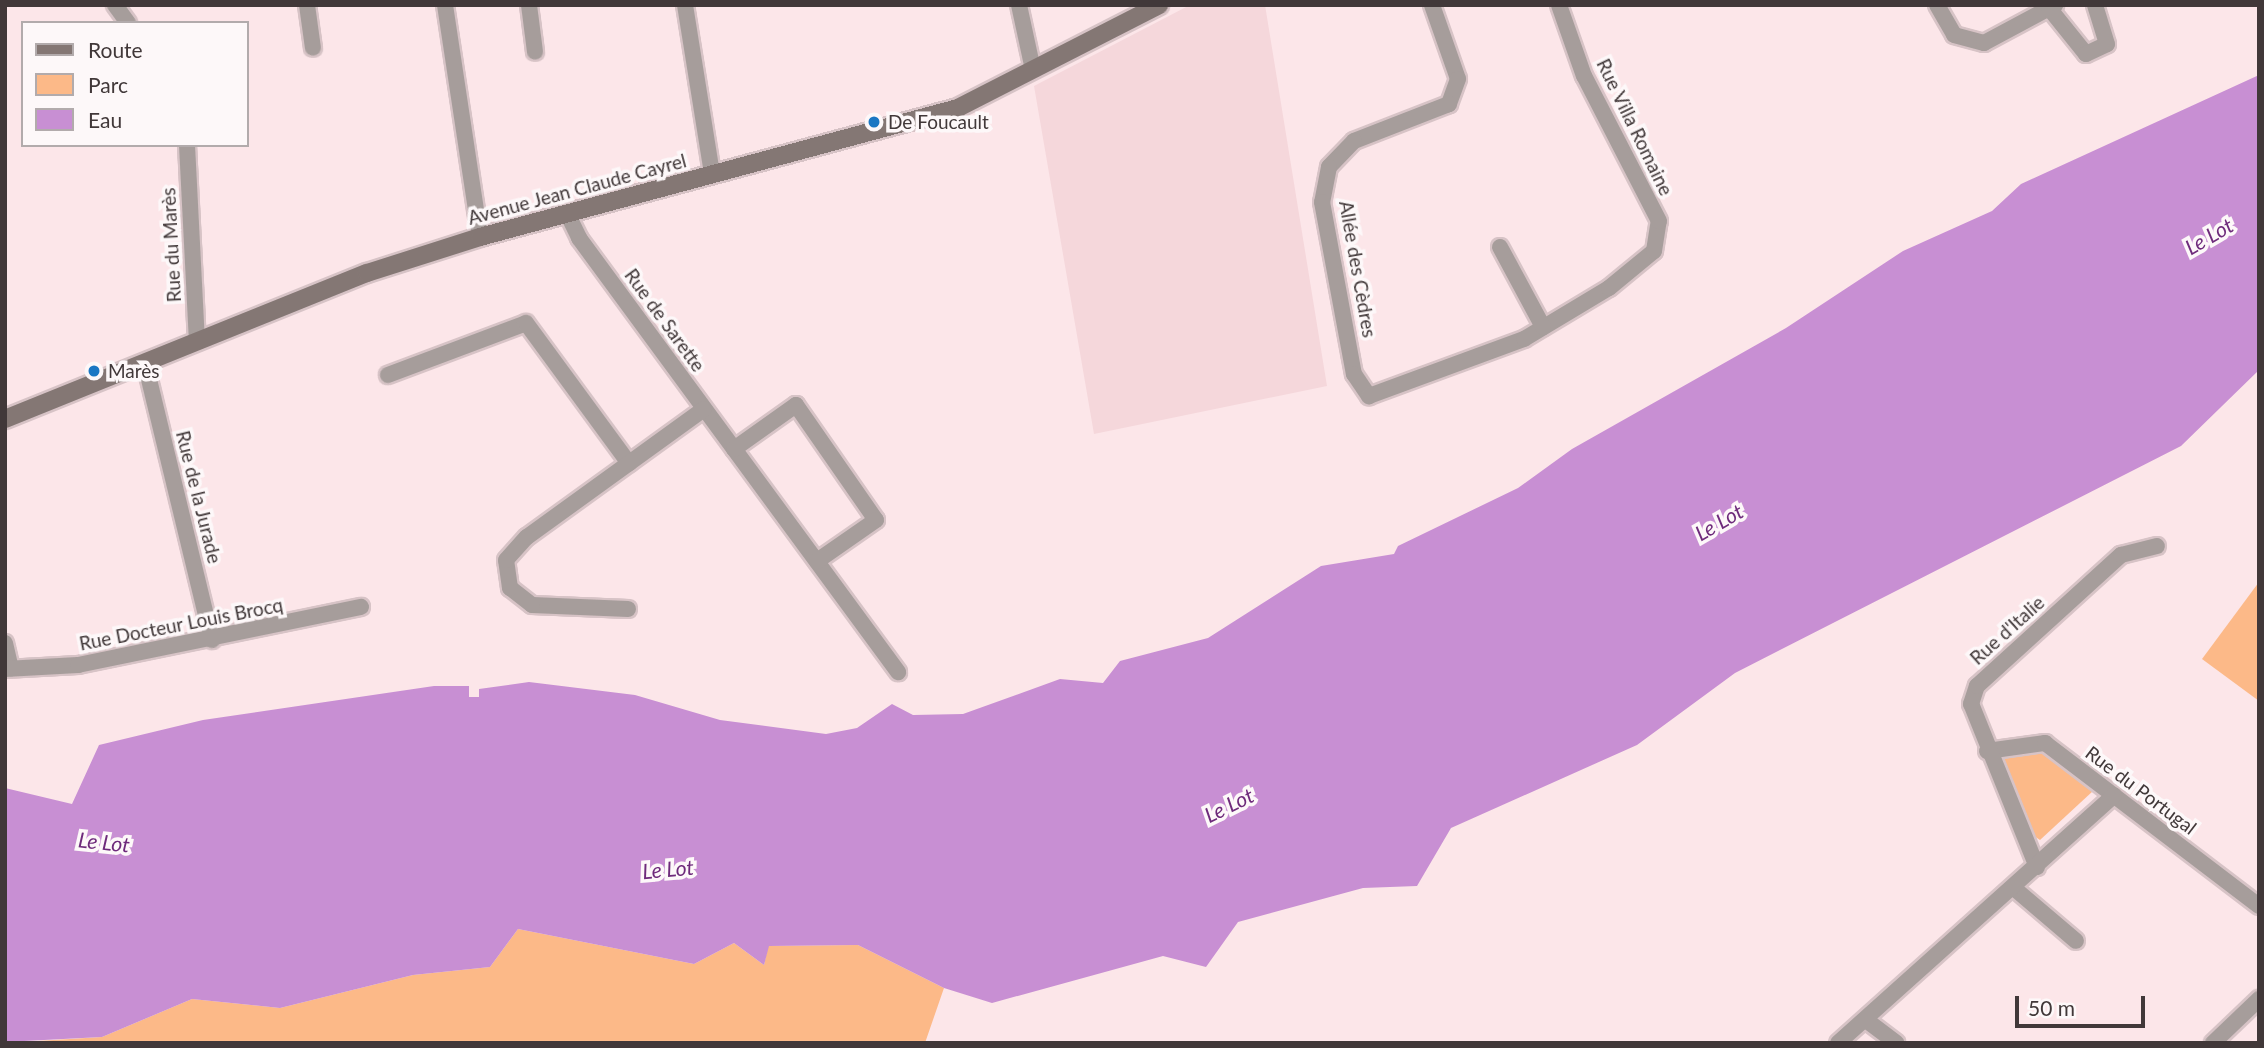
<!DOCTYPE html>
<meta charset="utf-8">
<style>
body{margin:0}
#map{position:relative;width:2264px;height:1048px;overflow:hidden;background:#fce6e9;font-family:Lato,sans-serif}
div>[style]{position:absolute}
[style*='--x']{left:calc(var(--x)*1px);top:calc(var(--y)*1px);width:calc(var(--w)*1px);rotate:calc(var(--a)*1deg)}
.built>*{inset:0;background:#f5d7db}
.green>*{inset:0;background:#fcb988}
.water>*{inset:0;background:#c88fd3}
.roads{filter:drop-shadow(2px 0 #d7c3c6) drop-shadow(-2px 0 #d7c3c6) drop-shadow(0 2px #d7c3c6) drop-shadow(0 -2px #d7c3c6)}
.minor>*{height:16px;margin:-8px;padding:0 8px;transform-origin:8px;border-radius:8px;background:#a69d9b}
.secondary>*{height:18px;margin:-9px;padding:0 9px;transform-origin:9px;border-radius:9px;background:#847774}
.dots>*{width:19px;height:19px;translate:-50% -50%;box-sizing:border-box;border:4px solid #fdf8f9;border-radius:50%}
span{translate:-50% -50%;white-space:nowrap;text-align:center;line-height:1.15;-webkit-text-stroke:7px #fdf8f9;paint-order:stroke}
.poi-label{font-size:19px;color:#413839}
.left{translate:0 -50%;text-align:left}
.street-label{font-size:19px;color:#413839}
.water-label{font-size:21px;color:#6e2a7b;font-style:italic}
.frame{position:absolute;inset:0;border:7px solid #413839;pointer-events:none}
.legend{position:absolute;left:21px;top:21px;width:228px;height:126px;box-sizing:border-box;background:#fdf8f9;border:2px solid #b2abac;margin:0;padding:9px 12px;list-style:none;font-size:21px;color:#413839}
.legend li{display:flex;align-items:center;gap:14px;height:35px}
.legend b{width:35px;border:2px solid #b2abac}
.scale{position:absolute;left:2015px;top:996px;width:130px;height:32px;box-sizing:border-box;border:4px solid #413839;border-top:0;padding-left:9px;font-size:21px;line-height:24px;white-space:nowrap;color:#413839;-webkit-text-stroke:5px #fdf8f9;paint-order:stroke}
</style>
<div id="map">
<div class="built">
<div style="clip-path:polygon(1190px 5px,1265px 5px,1327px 386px,1094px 434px,1034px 86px)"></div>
</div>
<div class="green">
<div style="clip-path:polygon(2259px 582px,2259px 701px,2202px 659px)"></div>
<div style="clip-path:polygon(2042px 749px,2093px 791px,2040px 840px,2031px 834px,2001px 766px,2006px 754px)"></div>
<div style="clip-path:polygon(518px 929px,694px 964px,734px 943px,764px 965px,768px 946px,858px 945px,944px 988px,925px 1043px,5px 1043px,102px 1037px,192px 999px,280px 1008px,413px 975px,490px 967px)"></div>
</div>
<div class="water">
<div style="clip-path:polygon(2259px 75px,2259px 370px,2181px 446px,1735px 673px,1637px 745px,1451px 828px,1417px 886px,1363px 888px,1238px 922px,1206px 967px,1163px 956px,992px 1003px,944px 988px,858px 945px,769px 946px,764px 965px,734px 943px,694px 964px,518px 929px,490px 967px,413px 975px,280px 1008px,192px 999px,102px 1037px,5px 1042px,5px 788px,72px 804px,99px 745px,203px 720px,434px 686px,469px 686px,469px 697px,479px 697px,479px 689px,529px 682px,635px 695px,720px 720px,826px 734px,857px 728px,892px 704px,913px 715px,963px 714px,1060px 679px,1103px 683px,1120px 661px,1208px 638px,1321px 566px,1394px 554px,1398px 546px,1518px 488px,1572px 449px,1786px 328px,1903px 251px,1992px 211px,2021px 184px)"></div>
</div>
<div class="roads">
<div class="minor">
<div style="--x:115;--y:5;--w:22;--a:54"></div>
<div style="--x:307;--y:5;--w:43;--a:82.1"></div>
<div style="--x:445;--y:5;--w:235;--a:81.4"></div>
<div style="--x:529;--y:5;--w:47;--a:82.7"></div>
<div style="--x:685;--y:5;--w:170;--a:80.9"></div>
<div style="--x:1019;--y:5;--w:66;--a:77.8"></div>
<div style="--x:1432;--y:5;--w:78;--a:70.6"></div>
<div style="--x:1458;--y:79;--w:27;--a:110"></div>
<div style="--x:1449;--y:104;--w:102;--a:158.7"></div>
<div style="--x:1354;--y:141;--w:36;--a:134"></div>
<div style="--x:1329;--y:167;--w:36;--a:101"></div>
<div style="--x:1322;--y:202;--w:175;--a:79.5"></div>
<div style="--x:1354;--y:374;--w:27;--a:56"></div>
<div style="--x:1369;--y:396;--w:165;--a:-20.2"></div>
<div style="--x:1524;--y:339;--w:99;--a:-31"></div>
<div style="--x:1609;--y:288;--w:58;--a:-39.4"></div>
<div style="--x:1654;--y:251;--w:30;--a:-81"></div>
<div style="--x:1659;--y:221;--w:163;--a:-117.3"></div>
<div style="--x:1584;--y:76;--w:75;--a:-109.4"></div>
<div style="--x:1937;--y:5;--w:34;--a:60"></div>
<div style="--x:1954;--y:35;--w:31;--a:15"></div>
<div style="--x:1984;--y:43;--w:81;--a:-28.2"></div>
<div style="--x:2049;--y:8;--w:59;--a:51.2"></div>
<div style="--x:2086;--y:54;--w:23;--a:-25"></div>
<div style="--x:2107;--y:44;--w:41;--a:-107.1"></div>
<div style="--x:187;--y:145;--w:197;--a:87.1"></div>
<div style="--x:567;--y:213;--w:28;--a:64"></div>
<div style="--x:579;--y:238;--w:539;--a:53.68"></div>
<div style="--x:1500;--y:247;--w:91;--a:61.7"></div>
<div style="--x:145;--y:363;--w:285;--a:76.4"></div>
<div style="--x:388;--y:375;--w:147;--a:-20.6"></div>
<div style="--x:526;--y:323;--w:174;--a:53.7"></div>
<div style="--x:734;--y:449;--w:76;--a:-35.4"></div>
<div style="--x:796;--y:405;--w:140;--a:55.2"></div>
<div style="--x:876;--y:520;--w:72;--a:145.2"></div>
<div style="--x:628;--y:609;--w:96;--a:-177.6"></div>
<div style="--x:532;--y:605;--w:28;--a:-142"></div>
<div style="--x:510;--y:588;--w:28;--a:-98"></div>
<div style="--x:506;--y:560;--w:31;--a:-48"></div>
<div style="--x:527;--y:537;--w:218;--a:-35.9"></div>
<div style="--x:5;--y:643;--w:26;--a:77"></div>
<div style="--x:5;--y:669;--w:73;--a:-3.1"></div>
<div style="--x:78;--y:665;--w:289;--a:-11.6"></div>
<div style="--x:1987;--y:751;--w:59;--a:-7.9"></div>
<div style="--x:2045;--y:743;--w:269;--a:37.3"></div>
<div style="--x:2037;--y:867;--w:176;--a:-112"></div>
<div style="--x:1971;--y:704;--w:19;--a:-72"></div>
<div style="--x:1977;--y:686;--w:195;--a:-42.3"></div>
<div style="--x:2121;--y:555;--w:37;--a:-14"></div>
<div style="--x:2015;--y:889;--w:80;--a:40.4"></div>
<div style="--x:1866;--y:1020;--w:38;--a:37"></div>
<div style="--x:1838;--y:1043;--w:371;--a:-41.9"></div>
<div style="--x:2213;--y:1043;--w:64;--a:-43.7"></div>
</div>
<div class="secondary">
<div style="--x:5;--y:419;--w:390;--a:-22"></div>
<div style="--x:367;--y:273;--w:119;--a:-17.7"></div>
<div style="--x:480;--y:237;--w:495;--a:-15.1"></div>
<div style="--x:958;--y:108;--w:226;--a:-27.1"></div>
</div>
</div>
<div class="dots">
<div style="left:874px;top:122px;background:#1a77c3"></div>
<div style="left:94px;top:371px;background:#1a77c3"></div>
</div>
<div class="poi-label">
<span class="left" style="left:888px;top:122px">De Foucault</span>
<span class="left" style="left:108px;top:371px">Marès</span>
</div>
<div class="street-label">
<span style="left:1635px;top:127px;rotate:64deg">Rue Villa Romaine</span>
<span style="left:577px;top:189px;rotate:-15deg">Avenue Jean Claude Cayrel</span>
<span style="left:171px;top:245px;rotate:-93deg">Rue du Marès</span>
<span style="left:1358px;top:269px;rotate:80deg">Allée des Cèdres</span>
<span style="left:665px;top:320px;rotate:54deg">Rue de Sarette</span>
<span style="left:199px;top:497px;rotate:76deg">Rue de la Jurade</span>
<span style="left:181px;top:624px;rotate:-11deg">Rue Docteur Louis Brocq</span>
<span style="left:2007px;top:630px;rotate:-42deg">Rue d'Italie</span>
<span style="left:2141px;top:790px;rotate:37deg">Rue du Portugal</span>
</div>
<div class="water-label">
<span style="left:2209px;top:236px;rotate:-30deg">Le Lot</span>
<span style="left:1719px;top:522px;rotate:-30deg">Le Lot</span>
<span style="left:1229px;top:805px;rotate:-26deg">Le Lot</span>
<span style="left:104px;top:842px;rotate:6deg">Le Lot</span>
<span style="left:668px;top:869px;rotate:-5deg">Le Lot</span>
</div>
<div class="frame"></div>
<ul class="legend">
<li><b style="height:9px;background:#847774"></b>Route</li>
<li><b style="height:19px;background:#fcb988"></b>Parc</li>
<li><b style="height:19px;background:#c88fd3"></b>Eau</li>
</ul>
<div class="scale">50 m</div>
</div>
